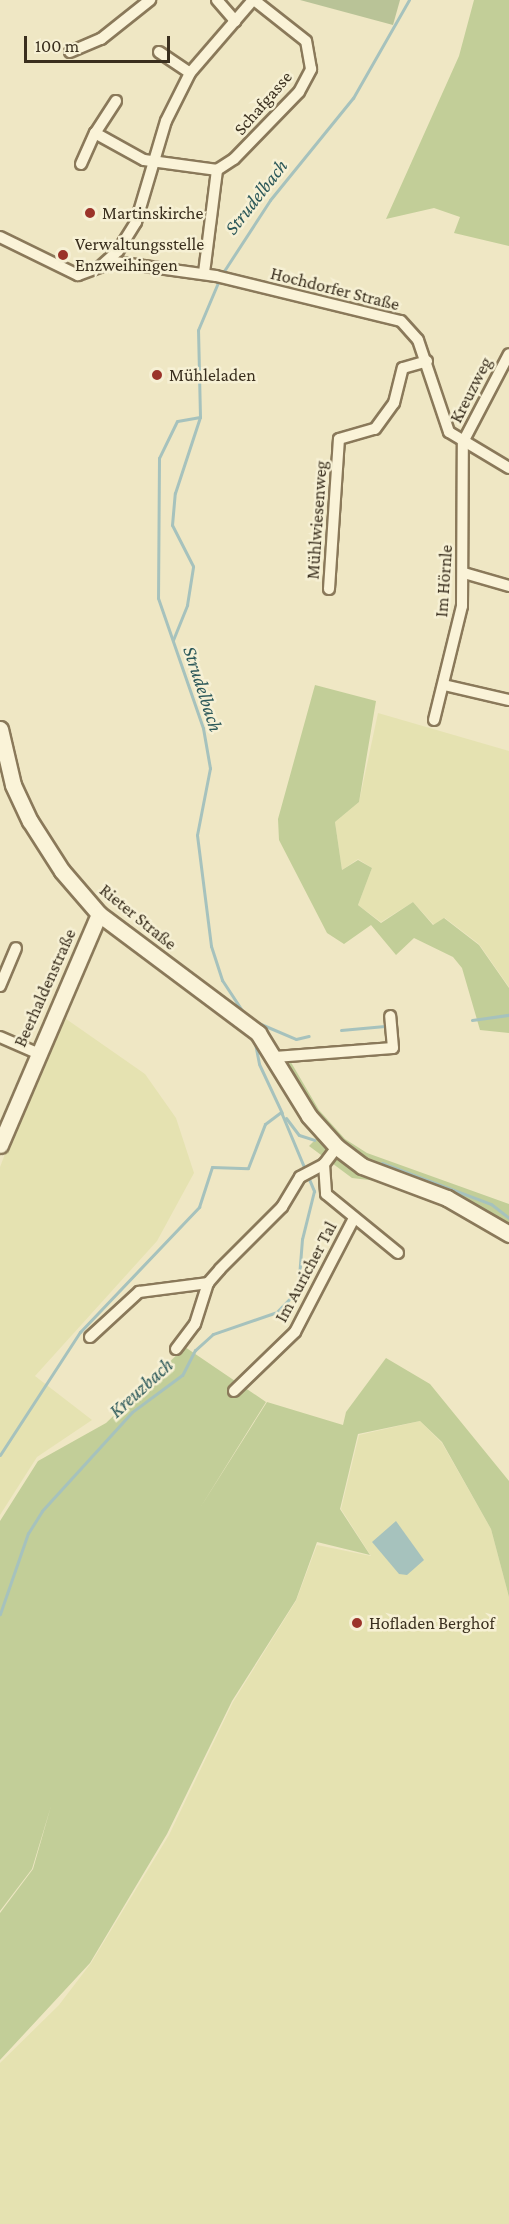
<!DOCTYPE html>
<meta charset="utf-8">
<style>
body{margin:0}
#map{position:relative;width:509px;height:2224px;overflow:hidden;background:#efe7c4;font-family:"Crimson Pro",serif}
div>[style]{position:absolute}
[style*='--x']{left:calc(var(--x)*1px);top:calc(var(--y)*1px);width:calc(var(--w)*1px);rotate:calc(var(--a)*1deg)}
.farmland>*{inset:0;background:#e5e2b1}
.green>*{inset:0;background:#c2ce98}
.cemetery>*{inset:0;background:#b9c397}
.water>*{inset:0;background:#a6c2bd}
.stream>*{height:3px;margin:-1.5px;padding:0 1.5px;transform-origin:1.5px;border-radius:1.5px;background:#a6c2bd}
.roads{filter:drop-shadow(2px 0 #8a795a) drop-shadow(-2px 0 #8a795a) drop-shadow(0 2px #8a795a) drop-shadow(0 -2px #8a795a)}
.street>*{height:10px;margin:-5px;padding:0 5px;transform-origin:5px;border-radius:5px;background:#faf3d8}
.secondary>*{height:15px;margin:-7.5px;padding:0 7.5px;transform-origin:7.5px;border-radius:7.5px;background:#faf3d8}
.dots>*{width:16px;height:16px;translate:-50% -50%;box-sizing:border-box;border:3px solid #f6f0d4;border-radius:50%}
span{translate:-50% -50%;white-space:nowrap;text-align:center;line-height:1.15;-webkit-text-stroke:5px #f6f0d4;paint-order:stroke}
.street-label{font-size:18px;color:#3a2f1e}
.poi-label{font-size:18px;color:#3a2f1e}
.left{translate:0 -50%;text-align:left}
.water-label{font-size:20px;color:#2d595a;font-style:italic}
.scale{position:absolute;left:24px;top:36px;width:146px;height:27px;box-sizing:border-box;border:3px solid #3a2f1e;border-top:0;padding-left:8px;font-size:18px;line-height:21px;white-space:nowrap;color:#3a2f1e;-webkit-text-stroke:4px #f6f0d4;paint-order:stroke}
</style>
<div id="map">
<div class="farmland">
<div style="clip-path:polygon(378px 713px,509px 751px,509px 987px,479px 944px,445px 918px,434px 925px,413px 902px,381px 922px,358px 905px,372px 868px,358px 859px,342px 870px,335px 822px,359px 802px)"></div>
<div style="clip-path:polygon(59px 1014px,145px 1074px,176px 1118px,194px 1173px,157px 1241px,35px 1376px,92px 1420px,37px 1457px,0 1515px,0 1167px)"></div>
<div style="clip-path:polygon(420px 1421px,442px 1443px,491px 1529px,509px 1597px,509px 2224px,0 2224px,0 2063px,59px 2005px,91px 1963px,169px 1835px,233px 1702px,296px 1601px,317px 1545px,371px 1556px,341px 1509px,359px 1435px)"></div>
</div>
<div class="green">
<div style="clip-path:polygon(474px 0,509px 0,509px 246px,454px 233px,460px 217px,434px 208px,386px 219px,459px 56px)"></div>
<div style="clip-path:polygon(315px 685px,376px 701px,359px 802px,335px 822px,342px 870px,358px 860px,372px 868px,358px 905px,381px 923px,413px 902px,433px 925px,444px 918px,479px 945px,509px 988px,509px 1033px,480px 1030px,462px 968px,453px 957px,414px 938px,396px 955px,371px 925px,344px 944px,327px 933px,279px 840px,278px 819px)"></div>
<div style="clip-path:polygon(289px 1059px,319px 1110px,345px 1139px,367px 1153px,509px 1204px,509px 1229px,403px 1184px,352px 1178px,309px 1146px,328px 1127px,282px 1060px)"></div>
<div style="clip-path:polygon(185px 1347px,266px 1402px,200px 1508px,267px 1402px,343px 1425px,346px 1412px,386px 1358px,430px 1384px,509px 1481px,509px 1597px,491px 1529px,442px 1442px,420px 1421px,358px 1434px,340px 1509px,370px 1555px,317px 1542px,296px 1600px,232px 1701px,167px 1834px,90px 1963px,0 2060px,0 1913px,33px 1869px,51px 1806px,32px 1869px,0 1911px,0 1521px,38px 1461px,106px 1423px)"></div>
</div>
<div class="cemetery">
<div style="clip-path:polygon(300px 0,400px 0,393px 25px)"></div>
</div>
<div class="water">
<div style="clip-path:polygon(396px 1521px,424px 1560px,407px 1575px,399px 1574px,372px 1542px)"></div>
</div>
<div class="stream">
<div style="--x:222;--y:274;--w:88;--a:-57"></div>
<div style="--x:270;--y:200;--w:132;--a:-50.9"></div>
<div style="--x:353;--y:98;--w:113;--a:-60.3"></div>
<div style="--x:200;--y:417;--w:23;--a:170"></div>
<div style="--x:177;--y:421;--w:41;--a:115.9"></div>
<div style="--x:159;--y:458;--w:140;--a:90.4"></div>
<div style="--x:158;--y:598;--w:138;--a:70.9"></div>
<div style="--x:203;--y:728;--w:41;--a:80.1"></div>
<div style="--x:210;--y:768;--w:68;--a:101"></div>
<div style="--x:197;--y:835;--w:112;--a:82.8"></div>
<div style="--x:211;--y:946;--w:36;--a:72"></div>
<div style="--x:222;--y:980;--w:45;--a:56.7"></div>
<div style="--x:173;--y:640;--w:38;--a:-68"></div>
<div style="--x:187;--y:605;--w:39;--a:-81"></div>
<div style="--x:193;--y:566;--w:46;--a:-117.1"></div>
<div style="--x:172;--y:525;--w:32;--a:-85"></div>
<div style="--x:175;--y:493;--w:80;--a:-71.8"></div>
<div style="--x:200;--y:417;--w:87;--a:-91.3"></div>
<div style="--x:198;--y:330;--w:54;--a:-67.2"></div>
<div style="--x:472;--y:1020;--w:37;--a:-8"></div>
<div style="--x:256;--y:1022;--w:43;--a:23"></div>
<div style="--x:296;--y:1039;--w:13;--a:-13"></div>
<div style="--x:341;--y:1030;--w:44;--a:-5.2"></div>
<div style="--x:254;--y:1038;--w:26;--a:79"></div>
<div style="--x:259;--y:1064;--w:54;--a:64.9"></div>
<div style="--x:286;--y:1118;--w:21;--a:53"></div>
<div style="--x:299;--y:1135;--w:16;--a:18"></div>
<div style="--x:382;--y:1163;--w:116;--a:20.6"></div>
<div style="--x:491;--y:1204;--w:23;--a:38"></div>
<div style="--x:0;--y:1455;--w:147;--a:-57"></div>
<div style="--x:80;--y:1332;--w:173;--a:-46.4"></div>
<div style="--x:199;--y:1207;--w:42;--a:-72"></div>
<div style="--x:212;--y:1167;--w:36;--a:2"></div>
<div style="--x:248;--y:1168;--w:47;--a:-68.9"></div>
<div style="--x:265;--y:1124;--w:20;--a:-37"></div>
<div style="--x:281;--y:1112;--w:86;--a:67.3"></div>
<div style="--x:314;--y:1191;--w:49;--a:104"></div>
<div style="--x:302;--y:1239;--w:51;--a:94.5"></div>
<div style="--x:298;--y:1290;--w:30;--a:134"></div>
<div style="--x:277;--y:1312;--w:68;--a:161"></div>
<div style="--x:213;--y:1334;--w:24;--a:138"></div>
<div style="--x:195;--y:1350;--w:28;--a:117"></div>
<div style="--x:182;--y:1375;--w:62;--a:143.5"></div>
<div style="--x:132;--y:1412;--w:134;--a:132.3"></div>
<div style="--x:42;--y:1511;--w:26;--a:122"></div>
<div style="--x:28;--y:1533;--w:86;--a:109.1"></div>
</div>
<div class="roads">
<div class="street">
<div style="--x:217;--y:0;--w:28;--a:49"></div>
<div style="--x:70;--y:52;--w:34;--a:-23"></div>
<div style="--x:101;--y:39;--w:63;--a:-38.5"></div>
<div style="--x:159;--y:52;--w:37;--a:34"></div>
<div style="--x:116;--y:101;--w:38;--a:123"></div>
<div style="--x:95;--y:133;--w:56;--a:28.9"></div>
<div style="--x:144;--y:160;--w:74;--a:7.8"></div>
<div style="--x:217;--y:170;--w:20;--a:-33"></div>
<div style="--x:234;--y:159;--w:93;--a:-45.9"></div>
<div style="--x:299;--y:92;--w:26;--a:-62"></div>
<div style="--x:311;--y:69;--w:28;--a:-100"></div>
<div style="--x:306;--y:41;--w:66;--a:-141.7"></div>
<div style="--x:81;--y:164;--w:34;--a:-66"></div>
<div style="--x:0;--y:237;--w:87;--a:26"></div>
<div style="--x:78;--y:275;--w:23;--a:-20"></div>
<div style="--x:100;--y:267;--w:24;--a:-42"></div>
<div style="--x:118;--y:251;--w:34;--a:-58"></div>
<div style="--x:136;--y:222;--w:105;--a:-73.5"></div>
<div style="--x:166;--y:121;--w:54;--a:-63.4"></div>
<div style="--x:190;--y:73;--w:96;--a:-49.2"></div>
<div style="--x:108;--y:261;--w:109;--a:7.9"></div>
<div style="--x:216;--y:276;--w:190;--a:13.7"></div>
<div style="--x:401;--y:321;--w:25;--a:48"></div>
<div style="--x:418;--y:340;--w:97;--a:71.4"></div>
<div style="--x:449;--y:432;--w:70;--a:31"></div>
<div style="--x:204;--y:273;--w:104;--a:-82.8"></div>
<div style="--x:464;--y:573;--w:47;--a:16.1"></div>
<div style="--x:329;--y:589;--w:150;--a:-86.2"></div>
<div style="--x:339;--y:439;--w:37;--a:-16"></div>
<div style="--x:375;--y:429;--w:32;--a:-54"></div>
<div style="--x:394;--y:403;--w:36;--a:-76"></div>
<div style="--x:403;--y:368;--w:25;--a:-16"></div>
<div style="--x:444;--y:685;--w:67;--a:13"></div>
<div style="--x:434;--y:720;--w:117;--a:-76.2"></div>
<div style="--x:462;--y:606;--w:164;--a:-89.7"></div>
<div style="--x:463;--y:442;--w:99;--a:-62.4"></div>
<div style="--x:0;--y:986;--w:41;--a:-67.2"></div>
<div style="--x:0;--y:1037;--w:40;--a:23.4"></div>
<div style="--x:275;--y:1057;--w:118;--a:-4.4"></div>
<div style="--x:393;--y:1048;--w:32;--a:-95"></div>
<div style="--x:337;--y:1147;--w:21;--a:127"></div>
<div style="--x:324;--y:1164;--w:30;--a:86"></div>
<div style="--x:326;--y:1194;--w:93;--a:39.3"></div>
<div style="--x:90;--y:1337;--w:67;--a:-42.6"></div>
<div style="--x:139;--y:1292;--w:70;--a:-7.4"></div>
<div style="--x:176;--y:1349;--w:31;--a:-53"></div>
<div style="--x:195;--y:1324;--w:43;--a:-72.4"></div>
<div style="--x:208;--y:1283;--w:18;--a:-49"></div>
<div style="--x:220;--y:1269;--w:88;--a:-45"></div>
<div style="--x:282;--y:1207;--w:35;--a:-59"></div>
<div style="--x:300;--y:1177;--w:27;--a:-28"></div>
<div style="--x:234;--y:1391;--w:85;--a:-44"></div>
<div style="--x:295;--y:1332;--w:128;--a:-62.6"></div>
</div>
<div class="secondary">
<div style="--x:0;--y:729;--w:57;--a:76.9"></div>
<div style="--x:13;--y:785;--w:40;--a:65"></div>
<div style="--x:30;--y:821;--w:59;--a:57.4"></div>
<div style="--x:62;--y:871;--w:57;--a:49.3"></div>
<div style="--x:99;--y:914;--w:199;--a:36.8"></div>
<div style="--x:258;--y:1033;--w:97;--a:58.4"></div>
<div style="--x:309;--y:1116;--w:42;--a:47.9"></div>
<div style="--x:337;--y:1147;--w:31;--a:37"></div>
<div style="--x:362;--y:1166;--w:91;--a:20.6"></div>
<div style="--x:447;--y:1198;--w:72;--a:30.1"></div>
<div style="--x:0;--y:1145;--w:251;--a:-66.8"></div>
</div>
</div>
<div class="dots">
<div style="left:90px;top:213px;background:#9b3329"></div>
<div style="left:63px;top:255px;background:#9b3329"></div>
<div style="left:157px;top:375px;background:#9b3329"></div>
<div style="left:357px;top:1623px;background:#9b3329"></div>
</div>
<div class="street-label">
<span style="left:263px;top:103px;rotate:-49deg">Schafgasse</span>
<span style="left:335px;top:289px;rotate:14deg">Hochdorfer Straße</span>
<span style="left:471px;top:390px;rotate:-63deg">Kreuzweg</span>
<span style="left:317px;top:520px;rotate:-86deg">Mühlwiesenweg</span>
<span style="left:444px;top:581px;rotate:-86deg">Im Hörnle</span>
<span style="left:138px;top:917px;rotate:39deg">Rieter Straße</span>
<span style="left:45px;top:988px;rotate:-66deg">Beerhaldenstraße</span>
<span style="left:306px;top:1272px;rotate:-62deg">Im Auricher Tal</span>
</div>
<div class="poi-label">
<span class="left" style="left:102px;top:213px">Martinskirche</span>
<span class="left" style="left:75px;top:255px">Verwaltungsstelle<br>Enzweihingen</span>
<span class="left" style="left:169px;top:375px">Mühleladen</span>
<span class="left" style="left:369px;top:1623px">Hofladen Berghof</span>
</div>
<div class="water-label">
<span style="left:256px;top:197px;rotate:-52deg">Strudelbach</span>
<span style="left:203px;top:689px;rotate:72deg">Strudelbach</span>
<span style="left:141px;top:1388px;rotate:-42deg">Kreuzbach</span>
</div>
<div class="scale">100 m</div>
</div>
